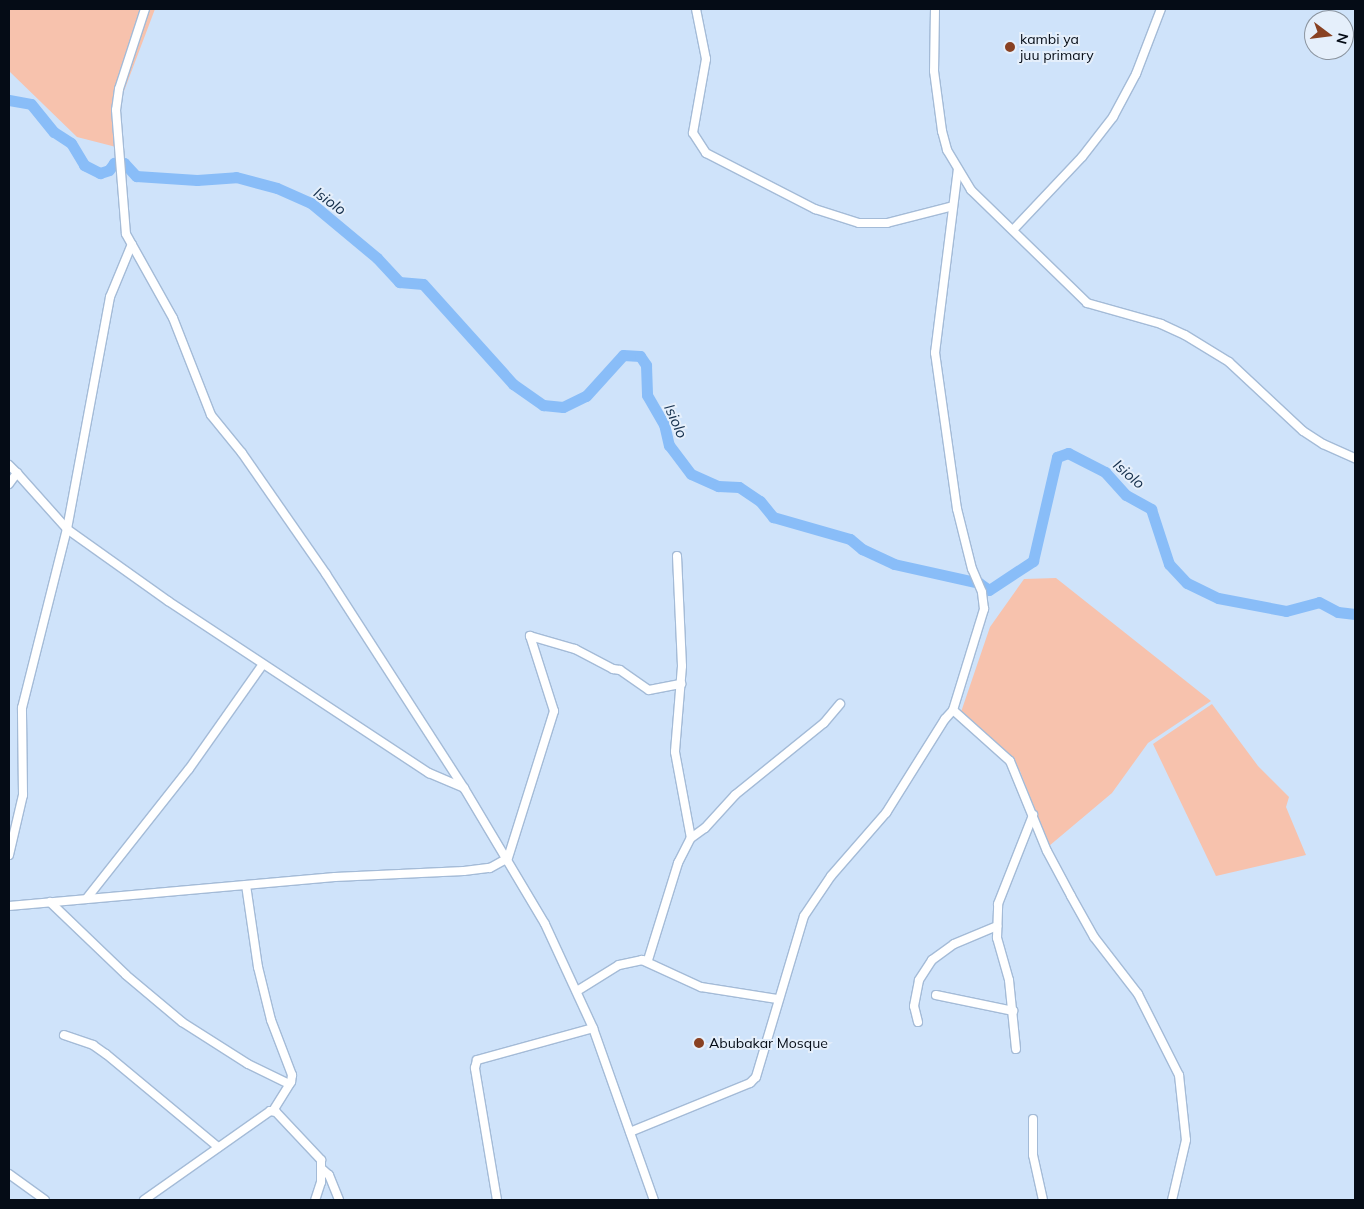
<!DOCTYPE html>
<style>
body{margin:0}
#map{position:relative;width:1364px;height:1209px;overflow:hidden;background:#cfe3fa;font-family:Mulish,sans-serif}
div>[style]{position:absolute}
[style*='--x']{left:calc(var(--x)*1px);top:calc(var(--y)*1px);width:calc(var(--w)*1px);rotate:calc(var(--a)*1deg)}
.green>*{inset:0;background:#f7c2ad}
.river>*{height:11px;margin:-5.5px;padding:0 5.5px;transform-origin:5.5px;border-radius:5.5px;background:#89bdf8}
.roads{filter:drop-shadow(1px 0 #a4bbd7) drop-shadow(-1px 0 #a4bbd7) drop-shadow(0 1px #a4bbd7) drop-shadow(0 -1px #a4bbd7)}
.minor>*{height:8px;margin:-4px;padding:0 4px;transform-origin:4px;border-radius:4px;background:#fff}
.dots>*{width:14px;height:14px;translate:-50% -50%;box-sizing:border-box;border:2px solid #e5effb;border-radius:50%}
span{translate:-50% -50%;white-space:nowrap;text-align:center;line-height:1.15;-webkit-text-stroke:4px #e5effb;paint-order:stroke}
.poi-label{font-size:14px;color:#050c16}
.left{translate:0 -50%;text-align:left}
.water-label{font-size:15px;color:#132e4b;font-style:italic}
.frame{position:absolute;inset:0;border:10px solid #050c16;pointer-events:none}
.north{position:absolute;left:1304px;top:10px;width:50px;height:50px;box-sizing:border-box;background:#e5effb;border:1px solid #8b949f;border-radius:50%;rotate:105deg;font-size:14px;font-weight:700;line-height:20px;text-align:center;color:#050c16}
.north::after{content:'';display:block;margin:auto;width:18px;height:22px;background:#894122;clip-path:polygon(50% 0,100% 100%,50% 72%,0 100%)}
</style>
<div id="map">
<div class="green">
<div style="clip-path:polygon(9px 9px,155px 9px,118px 107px,123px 141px,120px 148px,77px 137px,9px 71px)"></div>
<div style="clip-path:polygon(1056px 578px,1211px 701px,1148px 743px,1112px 793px,1049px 846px,1020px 771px,961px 712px,990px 627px,1024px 579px)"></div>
<div style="clip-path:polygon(1212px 704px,1258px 766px,1289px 797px,1286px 807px,1306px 855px,1216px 876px,1153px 744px)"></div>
</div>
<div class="river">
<div style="--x:9;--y:100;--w:22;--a:10"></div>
<div style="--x:31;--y:104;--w:36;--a:51"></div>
<div style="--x:54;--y:132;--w:20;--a:33"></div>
<div style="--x:71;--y:143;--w:26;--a:59"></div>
<div style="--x:84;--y:165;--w:18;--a:27"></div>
<div style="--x:100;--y:173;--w:9;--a:-18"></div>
<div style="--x:109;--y:170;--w:9;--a:-54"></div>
<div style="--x:114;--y:163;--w:10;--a:0"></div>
<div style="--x:124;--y:163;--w:18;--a:47"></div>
<div style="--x:136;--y:176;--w:61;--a:3.8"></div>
<div style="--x:197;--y:180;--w:39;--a:-4"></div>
<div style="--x:236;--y:177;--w:42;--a:15"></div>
<div style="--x:277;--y:188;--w:37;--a:24"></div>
<div style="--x:311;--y:203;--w:86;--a:39.8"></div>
<div style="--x:377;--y:258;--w:33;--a:47"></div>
<div style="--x:399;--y:282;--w:24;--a:5"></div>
<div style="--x:423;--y:284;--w:135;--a:48"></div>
<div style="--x:513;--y:384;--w:37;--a:35"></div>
<div style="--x:543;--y:405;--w:20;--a:6"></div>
<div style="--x:563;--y:407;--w:25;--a:-26"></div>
<div style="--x:586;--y:396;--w:55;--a:-47.9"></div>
<div style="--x:623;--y:355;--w:17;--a:3"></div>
<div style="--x:640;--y:356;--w:11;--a:56"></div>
<div style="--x:646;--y:365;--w:30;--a:88"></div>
<div style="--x:647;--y:395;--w:34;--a:60"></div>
<div style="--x:664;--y:424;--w:22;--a:77"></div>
<div style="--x:669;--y:445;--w:36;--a:53"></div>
<div style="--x:691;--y:474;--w:30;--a:24"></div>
<div style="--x:718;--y:486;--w:21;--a:3"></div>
<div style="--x:739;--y:487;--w:25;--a:34"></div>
<div style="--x:760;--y:501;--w:21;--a:51"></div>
<div style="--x:773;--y:517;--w:80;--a:15.9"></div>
<div style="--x:850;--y:539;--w:16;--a:40"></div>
<div style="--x:862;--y:549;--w:35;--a:25"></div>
<div style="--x:894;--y:564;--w:87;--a:12.6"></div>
<div style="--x:979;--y:583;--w:12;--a:35"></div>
<div style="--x:989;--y:590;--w:53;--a:-33.4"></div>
<div style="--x:1033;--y:561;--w:107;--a:-77"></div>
<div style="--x:1057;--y:457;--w:12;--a:-20"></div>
<div style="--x:1068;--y:453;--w:42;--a:27.2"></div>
<div style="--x:1105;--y:472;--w:31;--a:48"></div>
<div style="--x:1126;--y:495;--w:29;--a:29"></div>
<div style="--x:1151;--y:509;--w:58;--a:71.9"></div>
<div style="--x:1169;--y:564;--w:26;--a:47"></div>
<div style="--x:1187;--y:583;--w:34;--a:26"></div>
<div style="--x:1218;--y:598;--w:69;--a:10.8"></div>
<div style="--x:1286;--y:611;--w:34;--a:-15"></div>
<div style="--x:1319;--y:602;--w:21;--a:28"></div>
<div style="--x:1338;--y:612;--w:17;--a:7"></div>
</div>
<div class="roads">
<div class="minor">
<div style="--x:145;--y:9;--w:84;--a:108"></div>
<div style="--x:119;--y:89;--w:21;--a:98"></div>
<div style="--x:116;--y:110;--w:124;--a:85.4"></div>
<div style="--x:126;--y:234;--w:96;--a:60.8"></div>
<div style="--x:173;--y:318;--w:104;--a:68.6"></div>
<div style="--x:211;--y:415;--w:49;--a:50.8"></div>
<div style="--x:242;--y:453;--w:147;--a:55.2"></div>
<div style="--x:326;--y:574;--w:255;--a:57.2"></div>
<div style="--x:464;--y:788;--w:158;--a:59.2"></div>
<div style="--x:545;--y:924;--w:115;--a:65.2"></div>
<div style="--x:593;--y:1028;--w:182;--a:70.5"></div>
<div style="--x:696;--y:9;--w:51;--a:78.7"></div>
<div style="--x:706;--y:59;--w:75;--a:100"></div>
<div style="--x:693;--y:133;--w:24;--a:57"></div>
<div style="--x:706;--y:153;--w:123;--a:27.2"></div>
<div style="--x:815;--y:209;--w:46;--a:17.7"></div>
<div style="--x:859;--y:223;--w:28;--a:0"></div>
<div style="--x:887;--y:223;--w:68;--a:-14.4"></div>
<div style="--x:935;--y:9;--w:62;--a:90.9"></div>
<div style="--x:934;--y:71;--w:61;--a:82.4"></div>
<div style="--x:942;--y:131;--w:20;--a:75"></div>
<div style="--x:947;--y:150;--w:47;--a:59"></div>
<div style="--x:971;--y:190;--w:162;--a:44.2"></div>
<div style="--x:1087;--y:303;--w:77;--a:15.8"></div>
<div style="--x:1161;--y:324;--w:26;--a:25"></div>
<div style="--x:1185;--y:335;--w:52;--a:31.5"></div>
<div style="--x:1229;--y:362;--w:101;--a:43"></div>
<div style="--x:1303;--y:431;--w:24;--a:33"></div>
<div style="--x:1323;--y:444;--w:35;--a:24"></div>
<div style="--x:1013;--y:230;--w:100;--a:-46.6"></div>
<div style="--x:1082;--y:157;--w:51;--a:-52.2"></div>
<div style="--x:1113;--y:117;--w:49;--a:-61.9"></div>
<div style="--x:1136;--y:74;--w:70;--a:-69"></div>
<div style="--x:9;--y:465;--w:11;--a:45"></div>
<div style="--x:9;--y:484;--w:14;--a:-54"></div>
<div style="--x:17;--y:473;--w:75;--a:48.2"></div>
<div style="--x:67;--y:529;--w:124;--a:35.5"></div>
<div style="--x:168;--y:601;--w:313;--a:33.4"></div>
<div style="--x:429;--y:773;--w:38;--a:23"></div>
<div style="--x:677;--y:556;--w:110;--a:87.4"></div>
<div style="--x:682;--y:666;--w:86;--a:94.7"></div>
<div style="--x:675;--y:752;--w:87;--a:79.5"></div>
<div style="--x:953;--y:710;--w:76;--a:41.8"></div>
<div style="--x:1010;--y:761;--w:97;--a:67.7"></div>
<div style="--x:1047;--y:851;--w:51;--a:61.9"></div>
<div style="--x:1071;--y:896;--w:47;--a:60.7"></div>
<div style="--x:1094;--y:937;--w:72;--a:52.3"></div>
<div style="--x:1138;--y:994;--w:91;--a:63.2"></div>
<div style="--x:1179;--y:1075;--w:65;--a:83.9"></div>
<div style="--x:1186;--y:1140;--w:62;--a:103.1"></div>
<div style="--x:9;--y:855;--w:62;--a:-76.9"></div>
<div style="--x:23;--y:795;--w:87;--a:-90.7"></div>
<div style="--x:22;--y:708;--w:185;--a:-75.9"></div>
<div style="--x:67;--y:529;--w:236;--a:-79.5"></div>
<div style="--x:110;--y:297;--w:57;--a:-67.5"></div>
<div style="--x:507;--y:861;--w:157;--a:-72.6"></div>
<div style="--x:554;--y:711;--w:79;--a:-107.7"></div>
<div style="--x:530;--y:636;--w:47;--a:16.1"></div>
<div style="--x:575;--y:649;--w:43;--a:27.8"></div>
<div style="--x:613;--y:669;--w:7;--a:8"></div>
<div style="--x:620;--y:670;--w:35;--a:35"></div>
<div style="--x:649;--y:690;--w:33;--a:-11"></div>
<div style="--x:246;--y:885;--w:83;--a:81.7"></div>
<div style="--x:258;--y:967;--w:55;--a:76.2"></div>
<div style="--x:271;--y:1020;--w:59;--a:69.1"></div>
<div style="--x:292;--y:1075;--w:7;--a:98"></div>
<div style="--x:291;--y:1082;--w:34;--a:122"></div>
<div style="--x:87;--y:898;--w:164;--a:-51.7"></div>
<div style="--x:189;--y:769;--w:128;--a:-54.8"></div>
<div style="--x:50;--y:902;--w:105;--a:43.8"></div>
<div style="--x:126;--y:975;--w:73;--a:40"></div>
<div style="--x:182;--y:1022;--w:78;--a:32.5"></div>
<div style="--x:248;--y:1064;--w:46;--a:26"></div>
<div style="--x:9;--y:906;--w:327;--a:-5.1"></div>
<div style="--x:335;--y:877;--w:129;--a:-2.7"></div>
<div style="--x:464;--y:871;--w:26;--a:-7"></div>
<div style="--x:490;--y:868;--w:18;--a:-29"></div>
<div style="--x:648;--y:960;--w:102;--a:-72.8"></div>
<div style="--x:678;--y:863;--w:28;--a:-63"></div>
<div style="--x:691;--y:838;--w:17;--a:-36"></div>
<div style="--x:705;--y:828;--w:45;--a:-47.7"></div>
<div style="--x:735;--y:795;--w:114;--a:-39"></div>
<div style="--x:824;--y:723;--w:25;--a:-50"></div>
<div style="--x:577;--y:991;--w:49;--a:-31.8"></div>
<div style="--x:619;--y:965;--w:24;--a:-12"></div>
<div style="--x:642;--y:960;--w:65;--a:24.6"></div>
<div style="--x:701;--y:987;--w:77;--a:9"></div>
<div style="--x:936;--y:995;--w:79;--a:11.7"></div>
<div style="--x:918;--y:1022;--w:16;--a:-104"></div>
<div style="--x:914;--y:1006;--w:26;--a:-79"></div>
<div style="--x:919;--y:980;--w:24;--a:-57"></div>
<div style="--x:932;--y:960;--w:27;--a:-36"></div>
<div style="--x:954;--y:944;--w:47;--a:-22.7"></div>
<div style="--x:64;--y:1035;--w:31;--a:19"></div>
<div style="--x:93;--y:1045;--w:16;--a:35"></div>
<div style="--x:106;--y:1054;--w:146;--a:39.7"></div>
<div style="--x:1016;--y:1049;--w:69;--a:-95.8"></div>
<div style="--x:1009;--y:980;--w:44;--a:-105.9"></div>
<div style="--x:997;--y:938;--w:34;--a:-88"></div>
<div style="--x:998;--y:904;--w:96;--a:-68.5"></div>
<div style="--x:1033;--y:1119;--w:36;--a:90"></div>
<div style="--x:1033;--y:1155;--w:46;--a:77.5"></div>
<div style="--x:630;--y:1132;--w:130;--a:-22.2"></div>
<div style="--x:750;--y:1083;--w:8;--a:-45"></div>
<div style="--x:756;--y:1077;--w:168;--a:-73.4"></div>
<div style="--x:804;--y:916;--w:48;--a:-56"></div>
<div style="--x:831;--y:876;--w:84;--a:-48.9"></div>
<div style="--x:886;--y:813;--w:111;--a:-57.9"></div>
<div style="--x:945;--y:719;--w:12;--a:-48"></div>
<div style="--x:953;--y:710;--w:106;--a:-72.9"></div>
<div style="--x:984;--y:609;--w:17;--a:-97"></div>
<div style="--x:982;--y:592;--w:25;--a:-113"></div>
<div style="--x:972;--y:569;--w:62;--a:-104"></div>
<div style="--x:957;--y:509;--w:158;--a:-98"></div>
<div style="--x:935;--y:353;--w:185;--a:-82.9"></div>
<div style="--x:322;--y:1169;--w:9;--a:41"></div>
<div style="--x:329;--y:1175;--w:27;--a:68"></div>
<div style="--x:9;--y:1174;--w:44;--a:35.8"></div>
<div style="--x:144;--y:1200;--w:154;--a:-35.2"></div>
<div style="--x:270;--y:1111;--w:6;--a:9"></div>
<div style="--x:276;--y:1112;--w:66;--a:46.8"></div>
<div style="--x:321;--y:1160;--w:22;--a:90"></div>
<div style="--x:321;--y:1182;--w:19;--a:108"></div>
<div style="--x:497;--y:1200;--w:134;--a:-99.5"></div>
<div style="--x:475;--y:1068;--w:8;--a:-76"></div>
<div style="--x:477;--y:1060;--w:120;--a:-15.4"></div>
</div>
</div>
<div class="dots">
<div style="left:1010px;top:47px;background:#894122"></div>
<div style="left:699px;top:1043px;background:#894122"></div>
</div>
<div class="poi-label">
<span class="left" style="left:1020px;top:47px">kambi ya<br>juu primary</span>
<span class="left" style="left:709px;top:1043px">Abubakar Mosque</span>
</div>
<div class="water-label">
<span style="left:330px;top:201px;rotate:36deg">Isiolo</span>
<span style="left:676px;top:421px;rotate:66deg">Isiolo</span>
<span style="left:1129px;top:474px;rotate:41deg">Isiolo</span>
</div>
<div class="frame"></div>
<div class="north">N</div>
</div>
